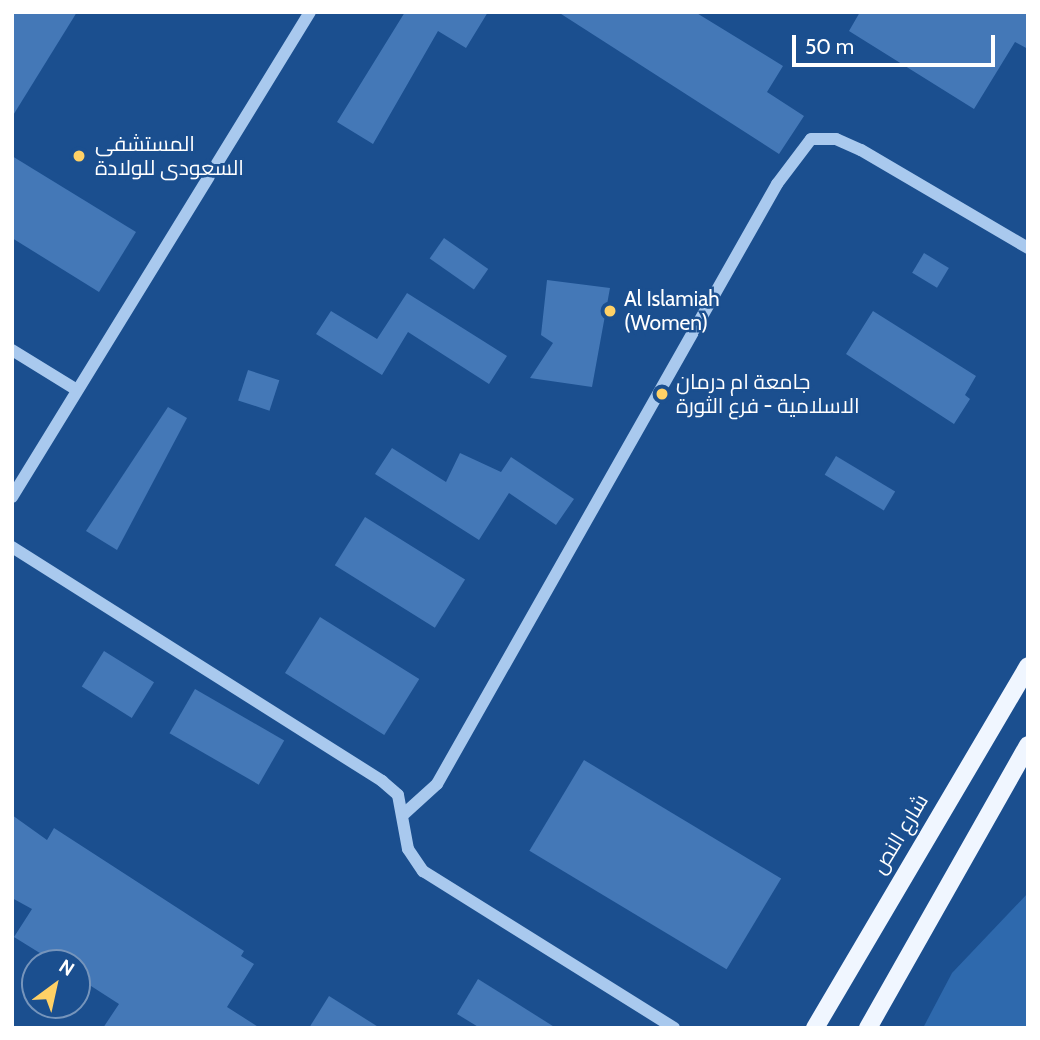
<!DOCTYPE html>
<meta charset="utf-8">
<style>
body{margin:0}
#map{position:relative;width:1040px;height:1040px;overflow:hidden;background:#1b4f8f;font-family:Cabin,Cairo,sans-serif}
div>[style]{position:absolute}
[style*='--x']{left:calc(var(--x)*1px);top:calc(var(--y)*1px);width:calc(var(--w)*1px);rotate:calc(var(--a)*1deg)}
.green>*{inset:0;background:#2e69ad}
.building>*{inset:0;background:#4478b7;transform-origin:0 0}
.minor>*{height:12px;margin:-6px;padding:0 6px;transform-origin:6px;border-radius:6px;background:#a9c9ee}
.major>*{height:18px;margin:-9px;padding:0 9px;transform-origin:9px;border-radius:9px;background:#f0f6ff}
.dots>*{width:19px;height:19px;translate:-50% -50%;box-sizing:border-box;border:4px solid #1b4f8f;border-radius:50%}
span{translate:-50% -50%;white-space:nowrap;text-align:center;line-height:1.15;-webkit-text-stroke:5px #1b4f8f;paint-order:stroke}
.poi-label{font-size:21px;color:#fff}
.left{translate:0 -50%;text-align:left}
.street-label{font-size:21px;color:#fff}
.frame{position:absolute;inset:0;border:14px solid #fff;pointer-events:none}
.north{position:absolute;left:21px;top:949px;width:70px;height:70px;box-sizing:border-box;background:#1b4f8f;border:2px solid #7695bc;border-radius:50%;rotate:33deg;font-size:19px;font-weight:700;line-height:28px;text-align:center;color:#fff}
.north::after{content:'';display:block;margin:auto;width:24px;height:32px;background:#ffd166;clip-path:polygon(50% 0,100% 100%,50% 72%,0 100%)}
.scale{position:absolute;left:792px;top:35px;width:203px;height:32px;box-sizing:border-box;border:4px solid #fff;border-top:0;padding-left:9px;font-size:21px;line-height:24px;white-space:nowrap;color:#fff;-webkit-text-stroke:5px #1b4f8f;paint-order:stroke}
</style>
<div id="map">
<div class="green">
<div style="clip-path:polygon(1028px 893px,1028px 1028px,923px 1028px,952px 973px)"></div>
</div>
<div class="building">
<div style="clip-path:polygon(12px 12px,77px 12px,12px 117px)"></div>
<div style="clip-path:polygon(405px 12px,488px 12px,466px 48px,438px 31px,373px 144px,337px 122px)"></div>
<div style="clip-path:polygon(558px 12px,695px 12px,783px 66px,767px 92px,804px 116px,779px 154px)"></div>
<div style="clip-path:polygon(860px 12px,1028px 12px,1028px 49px,1015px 42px,974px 109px,849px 31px)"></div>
<div style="clip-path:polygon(12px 156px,136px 232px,99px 292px,12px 238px)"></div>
<div style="left:444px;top:238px;width:54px;height:25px;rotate:35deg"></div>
<div style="left:924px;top:253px;width:29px;height:23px;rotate:31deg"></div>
<div style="clip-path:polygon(547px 280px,610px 288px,592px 387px,530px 378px,553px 343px,541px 335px)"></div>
<div style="clip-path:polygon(407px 293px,507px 356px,489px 384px,408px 332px,382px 375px,316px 334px,331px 311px,377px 339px)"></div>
<div style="clip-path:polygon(873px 311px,976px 376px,965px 395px,970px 399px,954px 424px,846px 354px)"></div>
<div style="left:248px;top:370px;width:33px;height:32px;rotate:18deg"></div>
<div style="clip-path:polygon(168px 407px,187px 418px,117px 550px,86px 531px)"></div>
<div style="clip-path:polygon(392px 448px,446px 482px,460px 453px,501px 472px,511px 457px,574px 499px,556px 525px,509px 493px,479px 540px,375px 474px)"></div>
<div style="left:836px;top:456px;width:69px;height:22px;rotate:31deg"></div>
<div style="left:365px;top:517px;width:118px;height:57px;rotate:32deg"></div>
<div style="left:320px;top:617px;width:117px;height:66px;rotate:32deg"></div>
<div style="left:104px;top:651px;width:59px;height:42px;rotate:32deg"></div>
<div style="left:195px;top:689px;width:103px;height:51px;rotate:30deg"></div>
<div style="left:584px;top:760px;width:230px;height:106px;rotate:31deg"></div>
<div style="clip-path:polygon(12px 815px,47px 840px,54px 828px,244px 951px,241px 956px,254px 964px,227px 1007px,260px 1028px,103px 1028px,119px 1004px,77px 977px,77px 963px,56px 963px,14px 937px,32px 909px,12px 898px)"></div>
<div style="clip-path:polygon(478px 979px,556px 1028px,480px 1028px,457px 1014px)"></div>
<div style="clip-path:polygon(329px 996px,380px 1028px,309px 1028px)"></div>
</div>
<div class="minor">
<div style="--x:12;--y:350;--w:76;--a:31.6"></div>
<div style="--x:12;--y:497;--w:569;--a:-58.43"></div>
<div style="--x:12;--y:547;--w:438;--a:32.3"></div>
<div style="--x:382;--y:781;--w:21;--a:41"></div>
<div style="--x:398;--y:795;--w:55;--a:79.5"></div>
<div style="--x:408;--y:849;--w:27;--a:56"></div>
<div style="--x:423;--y:871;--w:296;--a:32"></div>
<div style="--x:405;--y:813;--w:43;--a:-42.2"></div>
<div style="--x:437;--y:784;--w:690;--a:-60.46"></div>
<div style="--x:777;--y:184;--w:56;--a:-52.9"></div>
<div style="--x:811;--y:139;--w:25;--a:0"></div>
<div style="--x:836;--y:139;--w:27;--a:24"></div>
<div style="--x:861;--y:150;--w:194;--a:30.4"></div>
</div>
<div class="major">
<div style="--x:815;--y:1028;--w:420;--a:-59.5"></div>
<div style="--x:868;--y:1028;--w:325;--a:-60.5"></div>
</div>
<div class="dots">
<div style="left:79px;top:156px;background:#ffd166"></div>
<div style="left:610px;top:311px;background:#ffd166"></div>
<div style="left:662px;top:394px;background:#ffd166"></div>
</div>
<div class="poi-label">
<span class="left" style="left:95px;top:156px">المستشفى<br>السعودى للولادة</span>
<span class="left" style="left:624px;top:311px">Al Islamiah<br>(Women)</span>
<span class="left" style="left:676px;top:394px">جامعة ام درمان<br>الاسلامية - فرع الثورة</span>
</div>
<div class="street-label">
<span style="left:900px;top:834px;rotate:-59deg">شارع النص</span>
</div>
<div class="frame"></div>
<div class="north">N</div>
<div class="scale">50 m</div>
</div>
